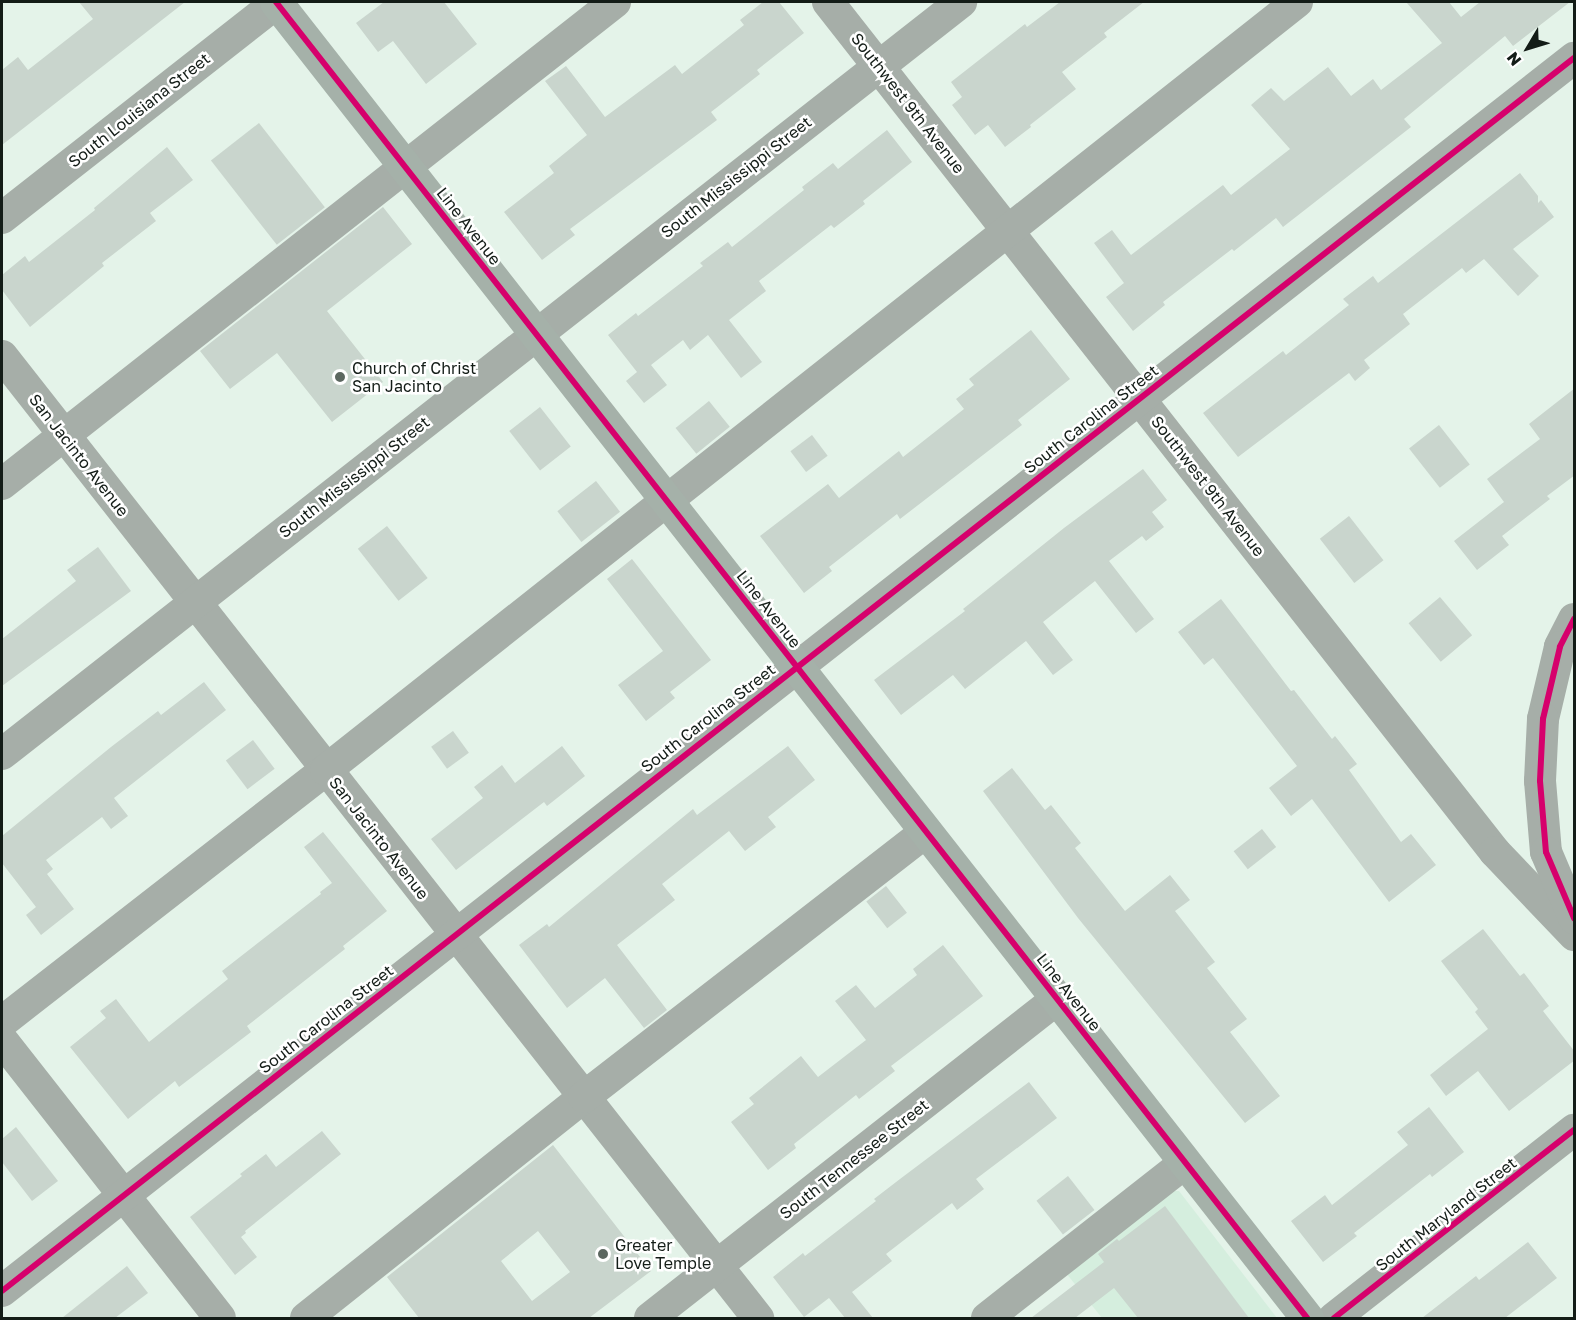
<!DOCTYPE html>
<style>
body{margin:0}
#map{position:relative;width:1576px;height:1320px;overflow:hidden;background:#e4f3e9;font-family:"Golos Text",sans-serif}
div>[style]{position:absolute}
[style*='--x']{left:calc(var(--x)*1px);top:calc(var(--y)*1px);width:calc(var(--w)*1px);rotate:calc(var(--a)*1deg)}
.built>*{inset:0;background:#d5eede}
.building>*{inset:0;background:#c9d5cd;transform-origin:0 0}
.minor>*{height:32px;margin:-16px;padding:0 16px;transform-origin:16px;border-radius:16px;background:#a6aea8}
.major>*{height:33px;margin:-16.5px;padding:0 16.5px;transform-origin:16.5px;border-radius:16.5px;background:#a5b1a9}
.cycleway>*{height:6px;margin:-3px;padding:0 3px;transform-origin:3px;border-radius:3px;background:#d6006c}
.dots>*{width:16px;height:16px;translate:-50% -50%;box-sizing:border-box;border:3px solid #fff;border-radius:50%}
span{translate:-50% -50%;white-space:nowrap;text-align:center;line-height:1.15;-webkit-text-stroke:5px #fff;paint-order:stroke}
.street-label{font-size:16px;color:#131c17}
.poi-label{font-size:16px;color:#131c17}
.left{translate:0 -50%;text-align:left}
.frame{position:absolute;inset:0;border:3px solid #131c17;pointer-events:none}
.north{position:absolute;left:1498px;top:18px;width:60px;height:60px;-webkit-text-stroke:4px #fff;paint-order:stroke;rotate:232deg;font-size:16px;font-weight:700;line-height:24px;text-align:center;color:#131c17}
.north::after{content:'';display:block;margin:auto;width:21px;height:27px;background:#131c17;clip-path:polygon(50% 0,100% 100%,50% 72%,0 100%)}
</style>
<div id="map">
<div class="built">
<div style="clip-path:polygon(1170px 1191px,1179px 1191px,1277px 1318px,1102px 1318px,1066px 1273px)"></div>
</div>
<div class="building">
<div style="clip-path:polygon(79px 2px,185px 2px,2px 145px,2px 70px,18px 57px,28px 70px,93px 19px)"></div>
<div style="clip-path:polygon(384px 2px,444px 2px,477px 44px,426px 84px,393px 41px,378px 52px,356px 23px)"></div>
<div style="clip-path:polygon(763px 2px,779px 2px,804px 33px,757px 70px,760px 74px,711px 112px,717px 120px,570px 229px,575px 235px,542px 260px,504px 212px,554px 173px,549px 166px,587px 135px,545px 81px,566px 66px,605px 117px,675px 65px,682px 74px,744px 25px,740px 20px)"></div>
<div style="clip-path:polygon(1060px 2px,1144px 2px,1104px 33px,1107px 37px,1062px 72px,1076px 89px,1030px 125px,1031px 127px,1005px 147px,988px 125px,975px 135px,952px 105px,962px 97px,951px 82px,1025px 24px,1027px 27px)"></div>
<div style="clip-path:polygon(1406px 2px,1449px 2px,1461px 17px,1480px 2px,1570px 2px,1513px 46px,1505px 36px,1404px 119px,1411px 127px,1283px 227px,1276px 218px,1234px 251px,1232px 249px,1163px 302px,1165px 305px,1133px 331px,1106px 297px,1124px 283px,1094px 243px,1112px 230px,1131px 255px,1223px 185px,1231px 195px,1290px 149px,1251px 105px,1271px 88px,1284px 101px,1328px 67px,1351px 96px,1373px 79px,1381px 90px,1442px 43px)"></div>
<div style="left:259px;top:123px;width:107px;height:61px;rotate:52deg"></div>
<div style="clip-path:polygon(887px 130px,912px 162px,863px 201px,865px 204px,834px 228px,831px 225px,759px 281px,766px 291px,729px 320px,762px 362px,741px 378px,708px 335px,690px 350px,683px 340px,651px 365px,667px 385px,644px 403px,626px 381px,637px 372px,608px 335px,636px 313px,638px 316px,703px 266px,700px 263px,728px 242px,732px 247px,804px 190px,802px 187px,833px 163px,838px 169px)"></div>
<div style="clip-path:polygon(167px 147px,193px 180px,150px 213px,156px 221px,102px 263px,104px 266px,30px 327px,2px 290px,2px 275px,25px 256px,29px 262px,95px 210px,94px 208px)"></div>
<div style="clip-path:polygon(1520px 173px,1538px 196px,1538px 203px,1541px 200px,1554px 217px,1513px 249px,1539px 276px,1518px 296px,1484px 259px,1466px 273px,1462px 268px,1403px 314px,1410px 324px,1364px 360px,1370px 368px,1355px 381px,1349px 373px,1238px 457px,1203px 413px,1283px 351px,1286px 355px,1349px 305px,1343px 299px,1373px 276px,1378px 283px)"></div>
<div style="clip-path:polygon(383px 207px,412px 244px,327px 311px,383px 382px,332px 422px,277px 353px,230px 389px,200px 351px)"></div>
<div style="clip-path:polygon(1031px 330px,1070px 379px,1018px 420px,1022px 425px,900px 519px,897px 514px,829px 567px,832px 571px,804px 593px,760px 536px,828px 484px,839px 498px,899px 451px,903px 457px,964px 409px,956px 399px,974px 385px,969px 379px)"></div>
<div style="clip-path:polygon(1575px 388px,1575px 475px,1547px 496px,1550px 499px,1502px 536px,1509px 545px,1477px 570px,1454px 541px,1504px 502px,1487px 479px,1540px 439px,1529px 424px)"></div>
<div style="left:709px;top:401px;width:33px;height:43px;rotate:51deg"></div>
<div style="left:540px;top:407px;width:50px;height:39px;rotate:52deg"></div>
<div style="left:1439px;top:425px;width:50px;height:38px;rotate:52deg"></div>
<div style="left:812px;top:435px;width:26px;height:27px;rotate:53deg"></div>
<div style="clip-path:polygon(1143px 469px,1167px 500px,1152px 512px,1164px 527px,1146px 541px,1142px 536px,1109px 561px,1154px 619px,1136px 633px,1095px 581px,1043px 622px,1073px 660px,1053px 675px,1026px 641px,965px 689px,953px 675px,901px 715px,874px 680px,965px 611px,963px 609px,1064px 528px)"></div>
<div style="left:596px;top:481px;width:39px;height:49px;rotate:52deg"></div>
<div style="left:1349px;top:516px;width:56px;height:37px;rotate:52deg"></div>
<div style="left:387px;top:526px;width:66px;height:37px;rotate:52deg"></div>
<div style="clip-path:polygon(98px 547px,131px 591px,2px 686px,2px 639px,76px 581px,67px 570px)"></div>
<div style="clip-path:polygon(632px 559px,711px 660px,670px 692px,675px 698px,646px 721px,618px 685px,663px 651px,607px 579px)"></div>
<div style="left:1440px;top:597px;width:50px;height:41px;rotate:50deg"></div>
<div style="clip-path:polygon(1221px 599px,1291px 691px,1294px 690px,1332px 739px,1335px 736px,1357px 764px,1349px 770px,1401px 842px,1411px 834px,1436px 865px,1389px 902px,1312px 799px,1291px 816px,1269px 788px,1297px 766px,1213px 658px,1204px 665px,1178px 632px)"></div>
<div style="clip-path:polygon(204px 682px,226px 710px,114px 798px,128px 816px,111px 829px,102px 817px,46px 860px,53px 869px,47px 874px,74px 909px,41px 935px,26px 915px,36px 907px,2px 863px,2px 836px,111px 747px,158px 711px,161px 715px)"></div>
<div style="left:453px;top:731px;width:27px;height:27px;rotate:54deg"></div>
<div style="left:253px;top:740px;width:36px;height:34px;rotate:53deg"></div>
<div style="clip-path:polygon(562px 746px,585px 776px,547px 806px,544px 802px,456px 870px,431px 839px,483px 798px,474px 787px,502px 765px,515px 783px)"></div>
<div style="clip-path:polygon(788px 746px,815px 780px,768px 817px,776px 827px,745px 851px,729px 831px,662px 884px,675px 900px,617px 945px,667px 1010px,644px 1028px,605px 978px,567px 1008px,519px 945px,547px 924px,549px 927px,693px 809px,697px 815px)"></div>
<div style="clip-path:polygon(1012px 768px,1045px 810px,1051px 805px,1081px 843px,1075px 848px,1125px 911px,1170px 875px,1190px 900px,1175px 911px,1215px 962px,1207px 968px,1247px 1019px,1230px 1032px,1280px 1096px,1245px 1123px,1078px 918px,983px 791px)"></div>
<div style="left:1262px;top:829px;width:23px;height:36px;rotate:52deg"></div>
<div style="clip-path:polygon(323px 832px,387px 911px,343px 946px,345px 949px,247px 1026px,251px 1032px,179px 1087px,175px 1081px,128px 1119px,70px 1047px,106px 1018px,100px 1011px,116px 999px,149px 1042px,228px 979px,222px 971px,321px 894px,320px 892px,332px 883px,304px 847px)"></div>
<div style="left:886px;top:886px;width:34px;height:25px;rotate:52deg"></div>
<div style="clip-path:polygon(1483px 929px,1520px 976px,1524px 973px,1549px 1006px,1543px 1011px,1575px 1052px,1575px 1060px,1509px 1111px,1478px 1071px,1446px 1096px,1430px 1075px,1488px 1029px,1475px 1012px,1478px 1009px,1441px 961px)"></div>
<div style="clip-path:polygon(943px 945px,983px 996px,891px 1066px,895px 1071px,859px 1099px,856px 1095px,794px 1144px,796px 1148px,768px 1170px,731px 1122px,754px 1104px,749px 1098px,801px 1056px,818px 1077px,866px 1040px,835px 1001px,856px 985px,875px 1008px,917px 975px,913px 969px)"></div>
<div style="clip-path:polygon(1029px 1082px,1057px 1118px,976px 1179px,984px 1189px,957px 1210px,952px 1203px,886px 1254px,892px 1261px,852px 1292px,873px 1318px,845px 1318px,829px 1298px,804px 1317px,773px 1277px,803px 1253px,805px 1256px,876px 1201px,874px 1199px,900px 1179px)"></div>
<div style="clip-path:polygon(1429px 1107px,1464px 1152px,1432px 1177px,1430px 1174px,1354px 1233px,1357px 1236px,1323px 1262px,1291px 1221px,1325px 1195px,1332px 1205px,1408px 1145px,1397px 1132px)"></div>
<div style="clip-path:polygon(16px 1127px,58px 1181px,32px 1201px,2px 1162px,2px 1139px)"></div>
<div style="clip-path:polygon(322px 1131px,341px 1154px,245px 1231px,246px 1233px,241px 1237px,257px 1257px,235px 1275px,190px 1217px,242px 1176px,240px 1174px,266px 1154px,276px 1167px)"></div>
<div style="clip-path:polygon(evenodd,553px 1145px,651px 1271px,589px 1318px,419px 1318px,387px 1277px,553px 1145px,538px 1231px,570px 1272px,532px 1301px,501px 1261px,538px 1231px)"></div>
<div style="left:1068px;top:1176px;width:43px;height:40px;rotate:52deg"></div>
<div style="clip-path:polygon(1165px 1206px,1249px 1318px,1138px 1318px,1114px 1288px,1075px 1318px,1031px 1318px,1104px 1262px,1098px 1254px,1117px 1239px,1119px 1241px)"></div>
<div style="clip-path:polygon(1528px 1242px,1557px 1278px,1505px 1318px,1422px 1318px,1476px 1276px,1479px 1280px)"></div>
<div style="clip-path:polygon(127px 1266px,148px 1293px,115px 1318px,62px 1318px)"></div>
</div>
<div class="minor">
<div style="--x:828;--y:2;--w:1080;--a:51.88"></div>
<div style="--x:1495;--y:852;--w:115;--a:46.4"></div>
<div style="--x:2;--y:218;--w:350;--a:-38.1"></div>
<div style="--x:2;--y:356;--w:1224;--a:51.84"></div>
<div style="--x:2;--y:484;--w:780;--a:-38.18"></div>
<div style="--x:1574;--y:619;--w:31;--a:117"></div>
<div style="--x:1560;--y:647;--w:74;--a:103.3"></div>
<div style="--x:1543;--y:719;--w:62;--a:92.8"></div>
<div style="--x:1540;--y:781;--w:71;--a:85.2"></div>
<div style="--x:1546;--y:852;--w:72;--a:67"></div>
<div style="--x:2;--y:754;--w:1219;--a:-38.1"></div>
<div style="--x:2;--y:1022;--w:410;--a:-37.9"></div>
<div style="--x:326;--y:770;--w:1238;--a:-38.34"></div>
<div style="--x:2;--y:1040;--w:353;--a:51.9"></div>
<div style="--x:2;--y:1291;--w:1998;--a:-38.11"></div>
<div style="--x:306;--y:1318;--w:355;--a:-38.5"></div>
<div style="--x:584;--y:1097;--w:433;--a:-37.8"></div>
<div style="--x:650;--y:1318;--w:517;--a:-38.09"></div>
<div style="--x:987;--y:1318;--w:251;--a:-38.1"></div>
<div style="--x:1334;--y:1318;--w:305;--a:-38.1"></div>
</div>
<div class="major">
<div style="--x:276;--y:2;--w:1672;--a:51.92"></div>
</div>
<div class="cycleway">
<div style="--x:276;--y:2;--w:1672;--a:51.92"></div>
<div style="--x:1574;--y:619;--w:31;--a:117"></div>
<div style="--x:1560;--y:647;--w:74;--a:103.3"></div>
<div style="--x:1543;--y:719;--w:62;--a:92.8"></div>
<div style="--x:1540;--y:781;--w:71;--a:85.2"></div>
<div style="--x:1546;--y:852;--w:72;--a:67"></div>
<div style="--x:2;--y:1291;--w:1998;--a:-38.11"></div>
<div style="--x:1334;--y:1318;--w:305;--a:-38.1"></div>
</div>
<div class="dots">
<div style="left:340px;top:377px;background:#5c6760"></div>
<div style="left:603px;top:1254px;background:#5c6760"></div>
</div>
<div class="street-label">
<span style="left:908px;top:103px;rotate:52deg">Southwest 9th Avenue</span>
<span style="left:139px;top:110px;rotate:-38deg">South Louisiana Street</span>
<span style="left:736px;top:177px;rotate:-38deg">South Mississippi Street</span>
<span style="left:469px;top:226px;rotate:52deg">Line Avenue</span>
<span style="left:1091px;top:419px;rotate:-38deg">South Carolina Street</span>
<span style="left:79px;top:455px;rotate:52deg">San Jacinto Avenue</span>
<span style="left:354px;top:477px;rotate:-38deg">South Mississippi Street</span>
<span style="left:1208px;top:486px;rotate:52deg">Southwest 9th Avenue</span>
<span style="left:769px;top:609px;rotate:52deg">Line Avenue</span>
<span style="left:708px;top:718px;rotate:-38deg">South Carolina Street</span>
<span style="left:379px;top:838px;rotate:52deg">San Jacinto Avenue</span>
<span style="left:1069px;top:992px;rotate:52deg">Line Avenue</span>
<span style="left:326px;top:1019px;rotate:-38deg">South Carolina Street</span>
<span style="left:854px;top:1159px;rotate:-38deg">South Tennessee Street</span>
<span style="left:1446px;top:1214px;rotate:-38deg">South Maryland Street</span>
</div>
<div class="poi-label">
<span class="left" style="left:352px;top:377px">Church of Christ<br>San Jacinto</span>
<span class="left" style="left:615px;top:1254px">Greater<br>Love Temple</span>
</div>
<div class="frame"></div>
<div class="north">N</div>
</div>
